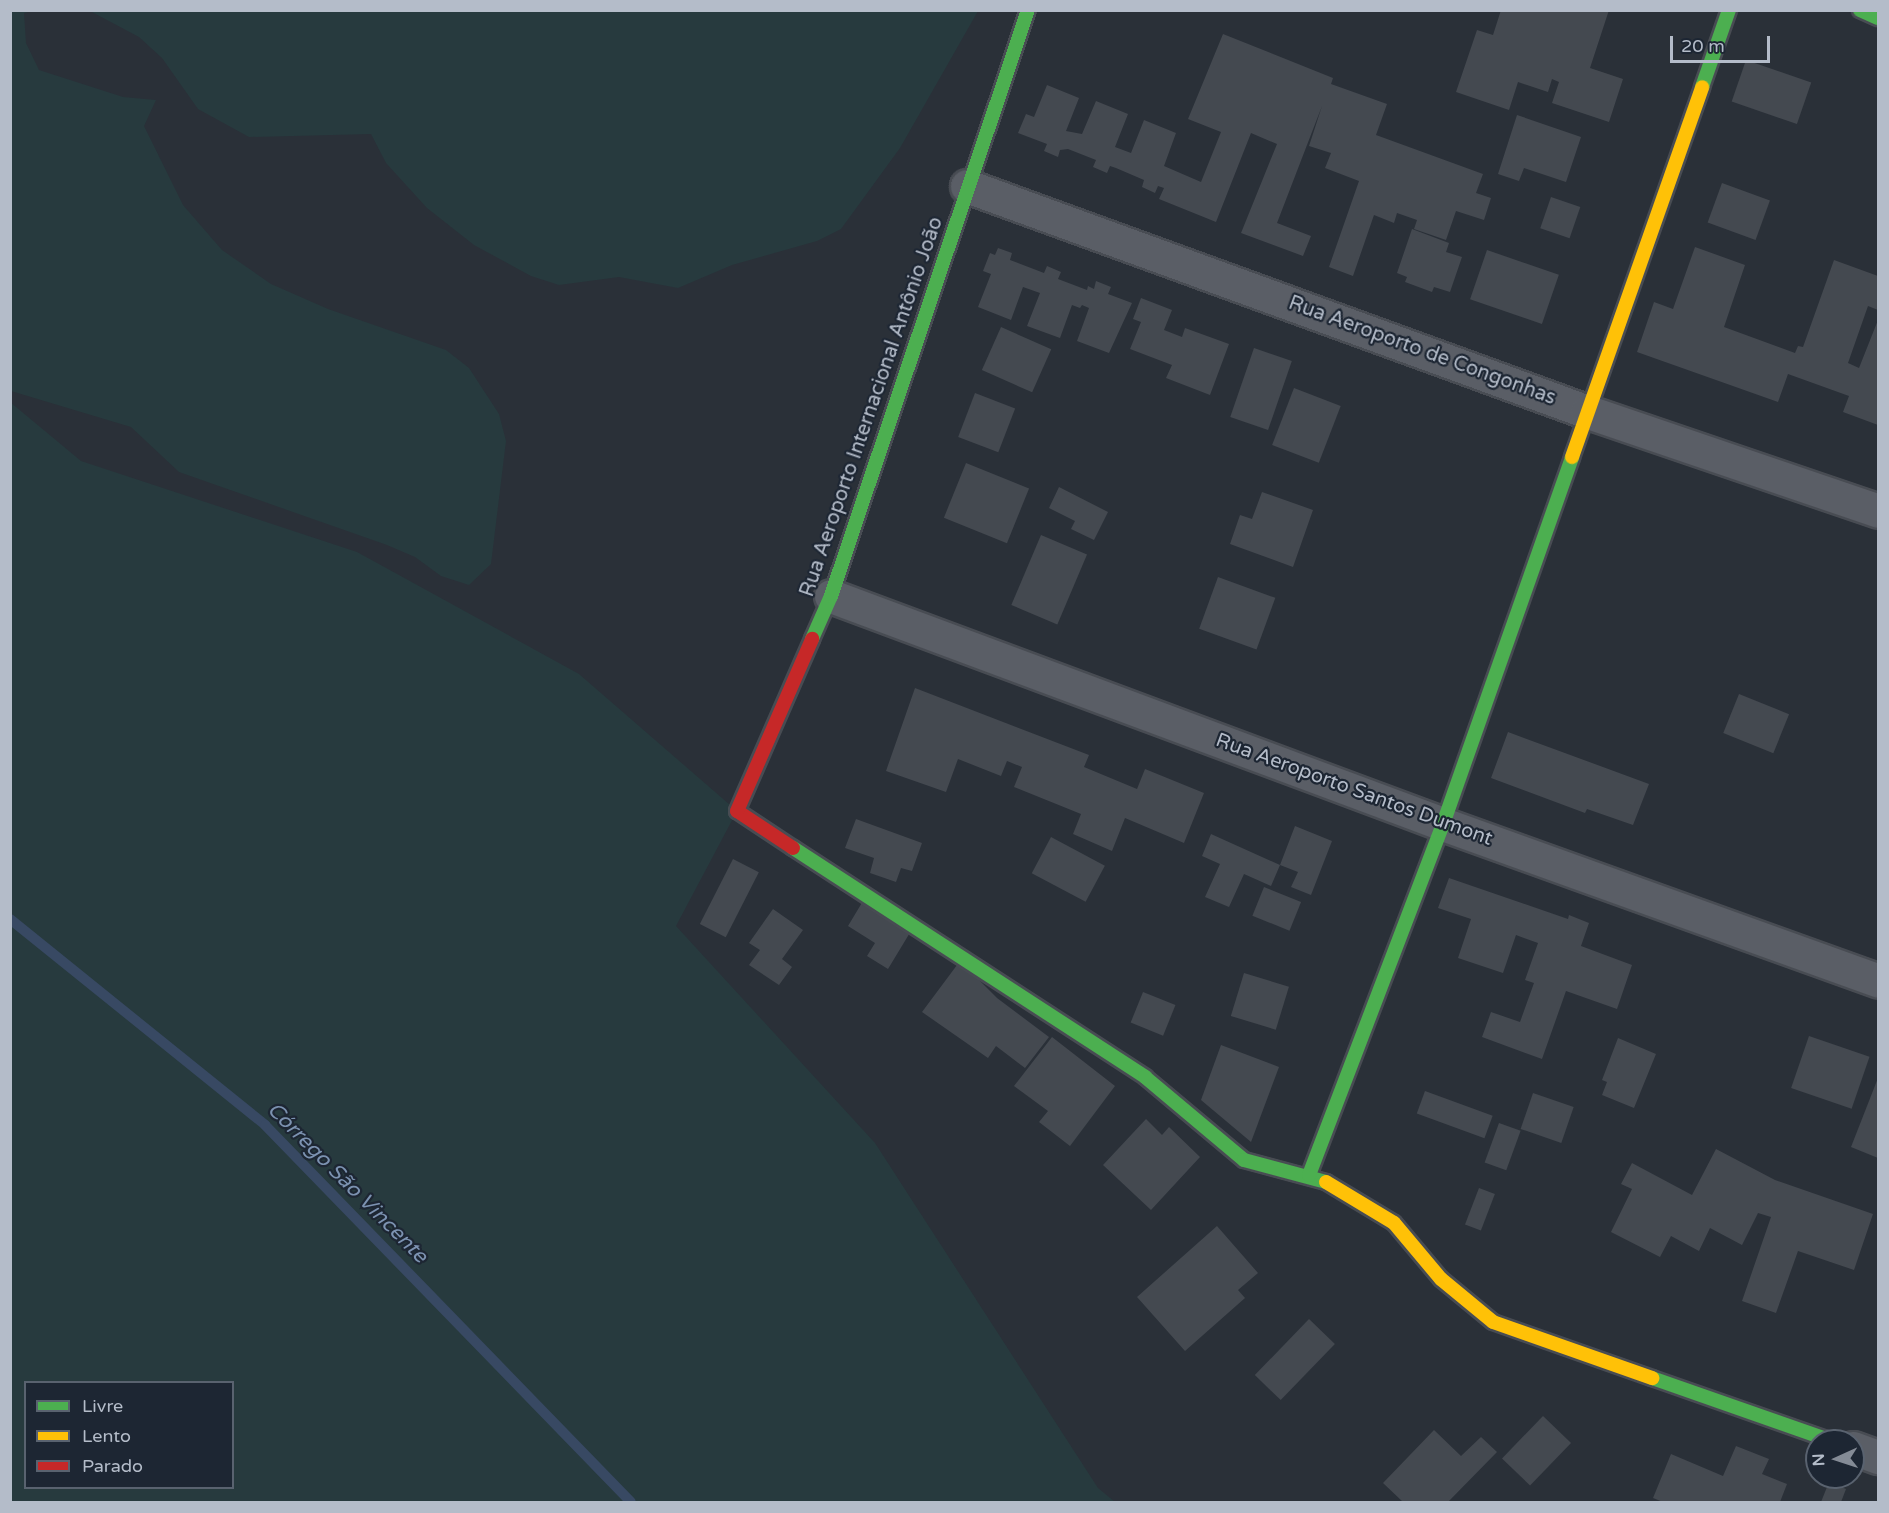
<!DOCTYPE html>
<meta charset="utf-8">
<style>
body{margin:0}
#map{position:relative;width:1889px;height:1513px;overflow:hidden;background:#2a3038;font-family:"Varela Round",sans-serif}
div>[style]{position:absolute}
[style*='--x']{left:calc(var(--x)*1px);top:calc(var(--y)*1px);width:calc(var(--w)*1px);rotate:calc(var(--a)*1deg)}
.green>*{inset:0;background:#273a3e}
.stream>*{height:10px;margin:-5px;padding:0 5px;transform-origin:5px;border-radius:5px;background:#384963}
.building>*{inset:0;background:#444950;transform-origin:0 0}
.roads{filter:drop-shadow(2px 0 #484c53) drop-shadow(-2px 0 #484c53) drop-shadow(0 2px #484c53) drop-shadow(0 -2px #484c53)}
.street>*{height:33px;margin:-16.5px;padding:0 16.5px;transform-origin:16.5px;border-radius:16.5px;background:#5a5e66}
.fast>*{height:14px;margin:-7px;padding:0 7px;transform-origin:7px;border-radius:7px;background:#4caf50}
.slow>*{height:14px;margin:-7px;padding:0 7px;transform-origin:7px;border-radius:7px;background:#ffc107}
.jam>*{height:14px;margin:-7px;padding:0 7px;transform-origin:7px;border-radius:7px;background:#c62828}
span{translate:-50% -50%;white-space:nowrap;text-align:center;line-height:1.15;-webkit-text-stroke:4.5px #1d2633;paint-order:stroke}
.street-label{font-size:20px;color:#b4bcc9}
.water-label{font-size:21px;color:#7c92b1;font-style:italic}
.frame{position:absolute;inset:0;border:12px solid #b4bcc9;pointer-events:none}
.legend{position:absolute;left:24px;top:1381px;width:210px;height:108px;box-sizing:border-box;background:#1d2633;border:2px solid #59626f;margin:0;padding:8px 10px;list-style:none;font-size:18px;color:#b4bcc9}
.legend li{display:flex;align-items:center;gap:12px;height:30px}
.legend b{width:30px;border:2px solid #59626f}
.north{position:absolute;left:1805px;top:1429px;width:60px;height:60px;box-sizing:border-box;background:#1d2633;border:2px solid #59626f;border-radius:50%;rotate:267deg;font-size:16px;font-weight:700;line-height:24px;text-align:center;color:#b4bcc9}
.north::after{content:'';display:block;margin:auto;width:21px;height:27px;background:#848b96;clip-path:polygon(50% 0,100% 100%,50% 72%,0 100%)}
.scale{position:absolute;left:1670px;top:36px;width:100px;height:27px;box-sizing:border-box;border:3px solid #b4bcc9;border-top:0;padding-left:8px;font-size:18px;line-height:21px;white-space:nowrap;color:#b4bcc9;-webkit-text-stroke:4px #1d2633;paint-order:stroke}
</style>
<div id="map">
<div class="green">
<div style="clip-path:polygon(11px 10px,32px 11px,24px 13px,26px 43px,39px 70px,123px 97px,156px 100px,144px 126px,183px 205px,222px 250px,271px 284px,328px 309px,446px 350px,469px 368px,499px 414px,506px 441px,491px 564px,469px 585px,441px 576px,415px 557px,387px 545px,179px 472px,131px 427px,11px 391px)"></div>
<div style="clip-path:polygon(90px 11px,978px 11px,900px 148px,841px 229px,817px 241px,732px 265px,678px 288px,619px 277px,559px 285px,531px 276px,474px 245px,427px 208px,386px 163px,371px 134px,249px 137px,198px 109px,162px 58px,139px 37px)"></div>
<div style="clip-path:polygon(evenodd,10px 402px,81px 461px,357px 552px,579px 674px,737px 811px,676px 926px,875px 1143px,1098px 1488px,1115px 1502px,11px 1502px,10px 402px,26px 1382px,232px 1382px,232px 1488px,26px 1488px,26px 1382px)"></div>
</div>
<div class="stream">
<div style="--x:10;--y:919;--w:328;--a:38.9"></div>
<div style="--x:265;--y:1125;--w:525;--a:45.85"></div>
</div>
<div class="building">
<div style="clip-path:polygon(1501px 10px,1609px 10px,1590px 68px,1623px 79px,1609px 122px,1552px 103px,1559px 82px,1552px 79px,1548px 92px,1518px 82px,1509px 110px,1456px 92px,1477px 30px,1493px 35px)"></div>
<div style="clip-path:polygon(1223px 34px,1333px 78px,1331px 84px,1387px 104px,1376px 135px,1483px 174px,1476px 193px,1491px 198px,1484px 220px,1456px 211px,1446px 240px,1414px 229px,1417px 220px,1397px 213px,1394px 223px,1374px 215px,1353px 276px,1329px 267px,1359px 181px,1325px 168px,1331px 153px,1309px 146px,1322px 106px,1277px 223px,1311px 236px,1303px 256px,1241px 233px,1277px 144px,1251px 133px,1216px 222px,1159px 199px,1164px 188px,1158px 186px,1155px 193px,1142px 187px,1144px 180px,1116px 168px,1110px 166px,1107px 173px,1093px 167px,1096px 160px,1068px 149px,1060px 150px,1058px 157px,1044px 151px,1047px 144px,1018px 133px,1026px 114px,1034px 117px,1047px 85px,1079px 98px,1066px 131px,1082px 134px,1096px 101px,1128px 114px,1115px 147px,1131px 153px,1144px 120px,1176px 133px,1164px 166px,1201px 182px,1221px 132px,1188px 119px)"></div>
<div style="left:1746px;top:60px;width:69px;height:44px;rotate:19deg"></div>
<div style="clip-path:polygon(1517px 115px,1581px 137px,1566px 182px,1524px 168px,1519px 181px,1498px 174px)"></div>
<div style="left:1722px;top:183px;width:51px;height:42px;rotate:20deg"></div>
<div style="left:1551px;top:197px;width:31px;height:33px;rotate:19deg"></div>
<div style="clip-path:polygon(1412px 229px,1449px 243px,1446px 252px,1462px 257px,1450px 292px,1434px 287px,1432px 292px,1405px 282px,1407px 277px,1397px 273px)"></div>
<div style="clip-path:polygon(1695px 247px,1745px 265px,1724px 327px,1795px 353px,1798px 346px,1803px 347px,1834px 260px,1878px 276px,1878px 310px,1868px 306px,1848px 363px,1859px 368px,1878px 320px,1878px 425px,1843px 412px,1849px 396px,1788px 374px,1778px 402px,1637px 352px,1654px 302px,1673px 309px)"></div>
<div style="clip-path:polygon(998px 248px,1012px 253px,1010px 260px,1044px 273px,1047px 266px,1061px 272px,1058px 279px,1087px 290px,1088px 286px,1094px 289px,1096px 281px,1111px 287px,1108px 294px,1132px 303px,1109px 353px,1077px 341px,1089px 308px,1082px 305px,1080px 308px,1072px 305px,1060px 338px,1027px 326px,1040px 293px,1023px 287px,1011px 320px,978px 307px,991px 274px,983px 271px,990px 253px,995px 255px)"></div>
<div style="left:1487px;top:250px;width:76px;height:52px;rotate:19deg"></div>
<div style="clip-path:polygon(1141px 298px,1172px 310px,1164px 330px,1182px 337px,1185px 328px,1229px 344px,1210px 395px,1166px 378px,1172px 365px,1130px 349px,1141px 322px,1133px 319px)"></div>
<div style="left:1001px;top:327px;width:55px;height:47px;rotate:24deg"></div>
<div style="left:1254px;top:348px;width:40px;height:73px;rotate:19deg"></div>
<div style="left:1294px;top:388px;width:50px;height:61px;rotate:21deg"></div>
<div style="left:975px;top:393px;width:43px;height:47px;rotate:21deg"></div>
<div style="left:966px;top:463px;width:68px;height:59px;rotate:22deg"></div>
<div style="clip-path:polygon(1059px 487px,1108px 512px,1094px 540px,1071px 529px,1075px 521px,1049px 508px)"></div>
<div style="clip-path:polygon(1262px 492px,1313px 510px,1293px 567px,1230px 544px,1240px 515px,1252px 519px)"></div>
<div style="left:1041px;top:535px;width:50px;height:76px;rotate:23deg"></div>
<div style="left:1218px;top:577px;width:61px;height:55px;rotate:20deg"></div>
<div style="clip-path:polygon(915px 688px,1089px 755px,1084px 767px,1137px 789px,1145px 769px,1204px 793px,1184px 843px,1125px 818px,1112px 851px,1073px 834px,1081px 814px,1014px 787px,1022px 767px,1007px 761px,1001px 776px,958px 759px,946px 792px,886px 771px)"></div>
<div style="left:1739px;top:694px;width:54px;height:42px;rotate:22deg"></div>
<div style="clip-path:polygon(1508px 732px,1649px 784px,1633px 825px,1587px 809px,1585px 813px,1491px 778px)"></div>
<div style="clip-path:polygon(856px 819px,922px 843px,912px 871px,901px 868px,896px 882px,870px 873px,874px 858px,845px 848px)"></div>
<div style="clip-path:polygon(1295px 826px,1332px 841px,1311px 895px,1291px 887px,1298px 872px,1280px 865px)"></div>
<div style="clip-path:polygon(1211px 834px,1280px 865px,1271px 886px,1244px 874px,1229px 907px,1205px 897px,1220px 864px,1202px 856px)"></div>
<div style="left:1051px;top:837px;width:61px;height:41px;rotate:28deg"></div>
<div style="left:733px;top:859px;width:29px;height:73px;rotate:27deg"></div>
<div style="clip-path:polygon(1449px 878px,1568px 919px,1569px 915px,1589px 923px,1581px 946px,1632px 965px,1617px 1009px,1566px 991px,1542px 1059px,1482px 1037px,1491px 1012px,1520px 1022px,1534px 983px,1525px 980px,1538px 943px,1516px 935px,1503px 973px,1458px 958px,1471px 919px,1438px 908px)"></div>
<div style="left:1264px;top:887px;width:40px;height:31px;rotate:22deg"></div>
<div style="clip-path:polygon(866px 896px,914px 926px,888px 969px,867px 956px,875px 943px,848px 926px)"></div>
<div style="clip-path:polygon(773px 909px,803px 930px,782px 959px,792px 967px,779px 985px,749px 965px,760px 950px,749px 943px)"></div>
<div style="clip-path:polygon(960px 961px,997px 998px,1049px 1037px,1025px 1068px,996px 1046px,988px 1058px,922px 1012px)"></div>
<div style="left:1244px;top:973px;width:47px;height:45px;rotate:17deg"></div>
<div style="left:1143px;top:992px;width:35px;height:33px;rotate:22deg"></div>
<div style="left:1809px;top:1036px;width:64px;height:55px;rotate:19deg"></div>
<div style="clip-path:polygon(1052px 1037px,1115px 1086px,1070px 1146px,1039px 1122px,1048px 1111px,1014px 1086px)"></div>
<div style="clip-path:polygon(1618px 1038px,1656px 1054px,1634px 1108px,1602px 1095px,1607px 1082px,1602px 1080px)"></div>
<div style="clip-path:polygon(1221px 1045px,1279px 1067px,1251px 1142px,1201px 1100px)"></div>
<div style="clip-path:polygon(1878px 1078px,1878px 1158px,1851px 1147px)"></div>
<div style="left:1425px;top:1091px;width:72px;height:24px;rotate:20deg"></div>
<div style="left:1533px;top:1093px;width:43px;height:38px;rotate:19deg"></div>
<div style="clip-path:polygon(1146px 1119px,1162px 1135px,1169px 1127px,1200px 1157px,1151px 1210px,1103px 1165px)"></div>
<div style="left:1499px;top:1123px;width:23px;height:42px;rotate:20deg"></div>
<div style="clip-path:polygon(1716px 1149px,1775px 1180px,1873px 1214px,1854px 1270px,1798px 1251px,1776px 1313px,1742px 1301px,1771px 1217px,1758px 1213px,1742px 1245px,1710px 1228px,1699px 1251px,1671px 1236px,1660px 1257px,1611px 1232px,1632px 1189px,1621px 1184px,1632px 1163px,1692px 1195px)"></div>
<div style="left:1479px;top:1188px;width:17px;height:39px;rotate:21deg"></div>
<div style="clip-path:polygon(1217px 1226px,1258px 1273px,1238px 1290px,1245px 1298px,1185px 1351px,1137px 1297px)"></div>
<div style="left:1309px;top:1319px;width:36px;height:78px;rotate:44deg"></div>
<div style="left:1543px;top:1416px;width:39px;height:59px;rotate:44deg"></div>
<div style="clip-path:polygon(1434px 1430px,1461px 1456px,1481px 1437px,1497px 1452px,1448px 1502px,1403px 1502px,1383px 1483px)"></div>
<div style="clip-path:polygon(1736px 1446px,1769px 1459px,1762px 1474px,1787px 1484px,1780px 1502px,1663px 1502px,1653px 1498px,1671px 1454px,1723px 1476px)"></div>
<div style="clip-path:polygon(1829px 1482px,1846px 1489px,1841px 1502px,1821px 1502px)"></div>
</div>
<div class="roads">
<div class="street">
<div style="--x:967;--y:186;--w:661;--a:20"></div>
<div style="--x:1588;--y:412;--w:306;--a:18.8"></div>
<div style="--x:831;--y:596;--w:653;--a:20.43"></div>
<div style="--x:1443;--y:824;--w:462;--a:19.8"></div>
<div style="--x:1853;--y:1448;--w:27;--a:20"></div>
</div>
<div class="fast">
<div style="--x:1860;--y:10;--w:20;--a:24"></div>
<div style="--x:1702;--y:87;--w:82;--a:-70.7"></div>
<div style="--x:812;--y:639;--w:47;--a:-66.2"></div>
<div style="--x:831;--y:596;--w:618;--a:-71.42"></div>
<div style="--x:793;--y:848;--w:420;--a:33"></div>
<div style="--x:1145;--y:1077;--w:129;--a:40"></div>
<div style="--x:1244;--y:1160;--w:85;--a:15"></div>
<div style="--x:1309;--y:1175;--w:376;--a:-69.1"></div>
<div style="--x:1443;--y:824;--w:389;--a:-70.6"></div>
<div style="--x:1652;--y:1378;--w:191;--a:19.3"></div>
</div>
<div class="slow">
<div style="--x:1572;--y:457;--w:392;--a:-70.6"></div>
<div style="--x:1326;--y:1182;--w:79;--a:31.1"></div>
<div style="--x:1394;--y:1223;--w:73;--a:50"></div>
<div style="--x:1441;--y:1279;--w:67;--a:39.6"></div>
<div style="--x:1493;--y:1322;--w:169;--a:19.4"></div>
</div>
<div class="jam">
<div style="--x:793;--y:848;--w:67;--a:-146.5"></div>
<div style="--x:737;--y:811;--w:188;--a:-66.4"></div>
</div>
</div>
<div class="street-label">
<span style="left:1422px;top:351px;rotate:20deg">Rua Aeroporto de Congonhas</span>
<span style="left:872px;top:407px;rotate:-71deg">Rua Aeroporto Internacional Antônio João</span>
<span style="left:1354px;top:790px;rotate:20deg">Rua Aeroporto Santos Dumont</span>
</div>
<div class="water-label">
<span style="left:347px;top:1183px;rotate:45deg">Córrego São Vincente</span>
</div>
<div class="frame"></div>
<ul class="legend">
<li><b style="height:8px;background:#4caf50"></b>Livre</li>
<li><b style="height:8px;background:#ffc107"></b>Lento</li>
<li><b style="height:8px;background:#c62828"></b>Parado</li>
</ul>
<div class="north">N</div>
<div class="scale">20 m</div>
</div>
